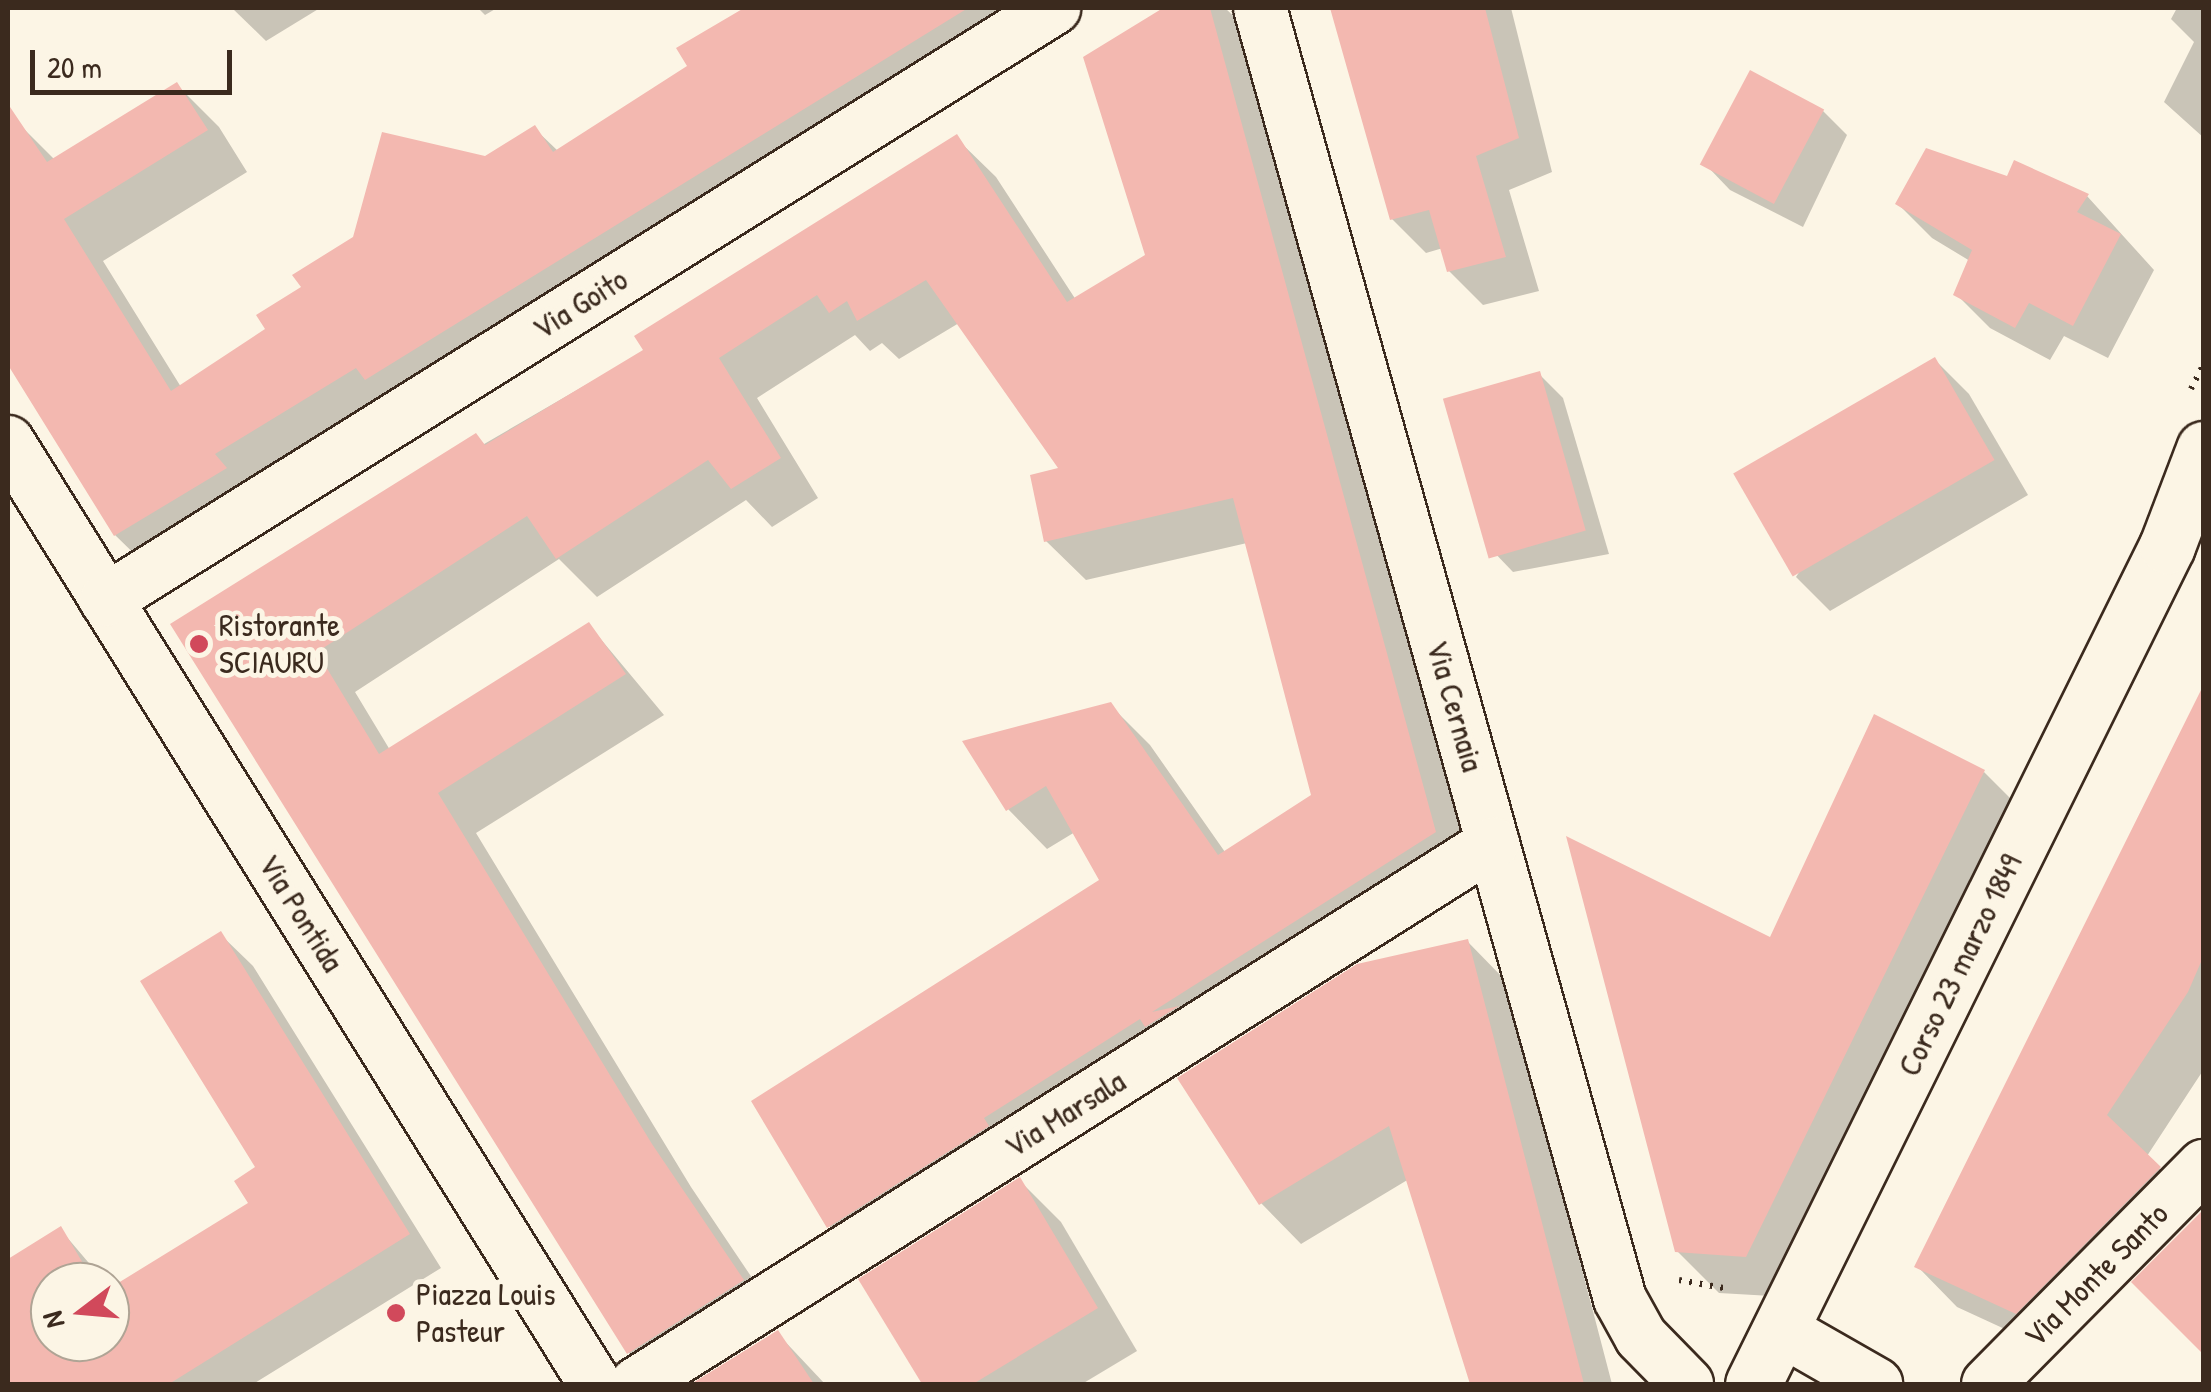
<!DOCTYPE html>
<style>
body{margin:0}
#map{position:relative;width:2211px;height:1392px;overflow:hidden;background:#fcf5e5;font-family:"Patrick Hand",sans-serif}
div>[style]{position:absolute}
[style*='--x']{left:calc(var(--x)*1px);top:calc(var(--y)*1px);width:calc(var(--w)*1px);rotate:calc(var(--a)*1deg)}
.shadow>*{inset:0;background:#0003}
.building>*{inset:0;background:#f3b8b0;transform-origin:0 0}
.path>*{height:6px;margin-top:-3px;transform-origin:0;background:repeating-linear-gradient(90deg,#3b2a1e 0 2.5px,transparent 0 10.5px)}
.roads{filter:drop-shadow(2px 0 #3b2a1e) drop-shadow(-2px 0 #3b2a1e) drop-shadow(0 2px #3b2a1e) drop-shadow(0 -2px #3b2a1e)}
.street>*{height:52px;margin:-26px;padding:0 26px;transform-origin:26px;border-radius:26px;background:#fcf5e5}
.secondary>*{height:55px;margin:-27.5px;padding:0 27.5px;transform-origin:27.5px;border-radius:27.5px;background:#fcf5e5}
.dots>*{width:28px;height:28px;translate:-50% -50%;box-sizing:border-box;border:5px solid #fcf5e5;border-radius:50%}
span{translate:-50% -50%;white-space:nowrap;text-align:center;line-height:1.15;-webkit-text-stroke:10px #fcf5e5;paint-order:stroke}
.street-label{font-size:32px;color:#3b2a1e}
.poi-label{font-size:32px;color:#3b2a1e}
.left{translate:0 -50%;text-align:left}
.frame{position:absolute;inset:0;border:10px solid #3b2a1e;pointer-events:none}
.north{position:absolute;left:30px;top:1262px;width:100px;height:100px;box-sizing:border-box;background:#fcf5e5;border:2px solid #afa495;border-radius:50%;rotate:254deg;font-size:28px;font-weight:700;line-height:40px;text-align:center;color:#3b2a1e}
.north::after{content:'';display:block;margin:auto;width:35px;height:45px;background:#d1495b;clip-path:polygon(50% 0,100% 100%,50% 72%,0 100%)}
.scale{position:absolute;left:30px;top:50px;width:202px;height:45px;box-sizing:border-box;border:5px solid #3b2a1e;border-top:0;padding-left:12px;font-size:30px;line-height:35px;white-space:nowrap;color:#3b2a1e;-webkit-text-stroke:8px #fcf5e5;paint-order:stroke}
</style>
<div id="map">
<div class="shadow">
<div style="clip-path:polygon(232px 8px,320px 8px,266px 41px)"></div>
<div style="clip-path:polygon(478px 8px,497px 8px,485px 15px)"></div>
<div style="clip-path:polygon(752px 8px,1076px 8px,157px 576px,115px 535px,8px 360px,8px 131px,19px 124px,55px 160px,177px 85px,219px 127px,247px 172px,103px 261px,181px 387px,268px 330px,305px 288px,485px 159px,534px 128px,558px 151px,691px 67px,680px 49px)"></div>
<div style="clip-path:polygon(1168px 8px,1225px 8px,1243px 25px,1474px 872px,869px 1266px,829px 1226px,1102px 881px,1075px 832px,1047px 849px,1008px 809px,1110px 705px,1150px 745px,1225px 852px,1314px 796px,1247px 543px,1086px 580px,1046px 541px,1062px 469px,959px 323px,899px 359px,882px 343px,870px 351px,855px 335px,757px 398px,818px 498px,772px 527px,746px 500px,597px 597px,559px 559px,355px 692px,390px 750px,589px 625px,664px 715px,476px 833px,691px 1187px,781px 1321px,660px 1384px,629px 1353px,174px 624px,646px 350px,956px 138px,996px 177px,1076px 300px,1148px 256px,1086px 58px)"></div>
<div style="clip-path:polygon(1333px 8px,1511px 8px,1552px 172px,1509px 190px,1539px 291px,1483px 305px,1449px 271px,1443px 248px,1426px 253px,1392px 219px)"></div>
<div style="clip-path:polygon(2177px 8px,2204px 8px,2204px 138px,2164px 102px,2194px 42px,2171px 19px)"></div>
<div style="clip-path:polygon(1823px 111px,1847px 135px,1803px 227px,1730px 190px,1706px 165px)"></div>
<div style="clip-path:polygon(2009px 179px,2087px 196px,2154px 270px,2108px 358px,2064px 336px,2050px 360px,1990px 328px,1956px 294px,1970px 261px,1932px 238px,1898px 204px)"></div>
<div style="clip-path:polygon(1935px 360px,1969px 394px,2028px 495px,1830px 611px,1796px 577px)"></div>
<div style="clip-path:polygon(1539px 374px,1563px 398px,1609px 554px,1513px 572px,1489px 547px)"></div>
<div style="clip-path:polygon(2204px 687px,2204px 1069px,2147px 1156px,2200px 1209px,2057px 1353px,1957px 1307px,1917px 1266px)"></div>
<div style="clip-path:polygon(1984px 772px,2025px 813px,1787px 1297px,1719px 1293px,1677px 1251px,1771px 941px)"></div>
<div style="clip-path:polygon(220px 934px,253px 966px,441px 1268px,253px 1384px,8px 1384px,8px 1262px,60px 1229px,105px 1282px,50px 1282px,50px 1342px,110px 1342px,110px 1291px,251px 1204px,259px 1168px)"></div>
<div style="clip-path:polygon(1467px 941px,1507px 982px,1612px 1384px,1473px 1384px,1409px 1179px,1301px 1244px,1261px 1203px)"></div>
<div style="clip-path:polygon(1019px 1180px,1061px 1222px,1137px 1351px,1082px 1384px,925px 1384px,862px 1280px)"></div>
<div style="clip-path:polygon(777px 1333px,825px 1384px,696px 1384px)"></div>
</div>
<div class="building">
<div style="clip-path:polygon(744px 8px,968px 8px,365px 380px,356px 368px,215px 454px,227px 468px,114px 536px,8px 365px,8px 104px,47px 162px,177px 82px,208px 130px,64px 219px,171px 391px,265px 329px,256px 315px,301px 287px,292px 275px,353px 237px,382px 132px,485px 156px,535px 125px,553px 152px,687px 66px,676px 48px)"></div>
<div style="clip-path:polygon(1163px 8px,1210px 8px,1436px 832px,1152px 1012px,1179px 1006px,1145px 1027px,1140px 1019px,984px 1118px,989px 1126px,827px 1228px,751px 1101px,1099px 880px,1046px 786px,1006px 811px,962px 741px,1111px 702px,1218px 855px,1311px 795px,1233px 498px,1044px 542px,1030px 475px,1058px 468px,926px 280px,857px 321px,847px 301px,829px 313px,817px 295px,719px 358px,781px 458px,731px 489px,708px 460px,556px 559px,527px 516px,317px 652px,379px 754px,589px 622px,626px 674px,438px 793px,652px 1144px,744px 1280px,627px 1354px,170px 624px,476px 433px,485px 445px,643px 350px,634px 336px,957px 134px,1067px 302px,1145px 255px,1083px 57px)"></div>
<div style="clip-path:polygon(1330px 8px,1485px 8px,1519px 138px,1476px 156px,1506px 257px,1447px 272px,1429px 210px,1390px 220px)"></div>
<div style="left:1750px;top:70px;width:84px;height:107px;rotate:28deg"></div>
<div style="clip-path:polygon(1926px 148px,2007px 176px,2014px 160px,2089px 194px,2077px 212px,2121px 234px,2073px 326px,2029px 303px,2015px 328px,1953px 295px,1972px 250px,1895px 204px)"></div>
<div style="left:1935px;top:357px;width:119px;height:233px;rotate:60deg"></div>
<div style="left:1540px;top:371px;width:166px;height:101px;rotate:74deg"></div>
<div style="clip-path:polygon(2204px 684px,2204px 955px,2188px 992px,2107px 1115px,2161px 1167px,2016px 1314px,1914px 1267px)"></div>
<div style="clip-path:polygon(1874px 714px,1985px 770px,1746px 1257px,1675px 1252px,1566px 836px,1770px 937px)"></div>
<div style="clip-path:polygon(221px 931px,410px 1234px,169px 1384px,8px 1384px,8px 1259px,61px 1226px,94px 1282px,50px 1282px,50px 1342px,110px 1342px,110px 1288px,248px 1203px,234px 1181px,255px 1167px,140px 981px)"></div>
<div style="clip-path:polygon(1468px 939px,1584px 1384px,1470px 1384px,1389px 1126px,1259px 1205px,1177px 1078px,1357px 964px)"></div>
<div style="clip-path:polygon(1020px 1177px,1098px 1308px,973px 1384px,922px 1384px,858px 1279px)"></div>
<div style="clip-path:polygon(2204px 1209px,2204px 1355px,2131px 1282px)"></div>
<div style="clip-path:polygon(778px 1330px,814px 1384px,691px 1384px)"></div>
</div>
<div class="path">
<div style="--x:2191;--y:389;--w:29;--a:-63"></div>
<div style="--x:1679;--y:1280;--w:51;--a:10.2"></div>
</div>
<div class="roads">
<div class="street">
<div style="--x:1260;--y:8;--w:1340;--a:74.42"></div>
<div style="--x:1620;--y:1299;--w:43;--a:61.1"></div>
<div style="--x:1641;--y:1337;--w:66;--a:45.6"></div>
<div style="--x:8;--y:442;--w:1110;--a:58.07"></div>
<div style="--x:106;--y:600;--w:1118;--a:-31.98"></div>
<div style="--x:1780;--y:1329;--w:111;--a:29.8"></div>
<div style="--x:636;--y:1384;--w:1013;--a:-32.26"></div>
<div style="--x:1988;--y:1384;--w:307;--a:-45.3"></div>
</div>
<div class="secondary">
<div style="--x:1753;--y:1384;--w:935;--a:-63.71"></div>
<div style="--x:2167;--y:546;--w:104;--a:-69.1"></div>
</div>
</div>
<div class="dots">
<div style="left:199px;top:644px;background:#d1495b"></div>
<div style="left:396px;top:1313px;background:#d1495b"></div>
</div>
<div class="street-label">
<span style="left:580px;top:304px;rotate:-32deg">Via Goito</span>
<span style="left:1455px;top:706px;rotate:74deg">Via Cernaia</span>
<span style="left:301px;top:913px;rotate:58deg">Via Pontida</span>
<span style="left:1960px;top:965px;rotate:-64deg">Corso 23 marzo 1849</span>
<span style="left:1065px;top:1114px;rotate:-32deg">Via Marsala</span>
<span style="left:2096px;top:1275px;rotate:-45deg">Via Monte Santo</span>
</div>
<div class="poi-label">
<span class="left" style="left:219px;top:644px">Ristorante<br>SCIAURU</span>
<span class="left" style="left:416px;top:1313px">Piazza Louis<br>Pasteur</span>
</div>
<div class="frame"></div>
<div class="north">N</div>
<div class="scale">20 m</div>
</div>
